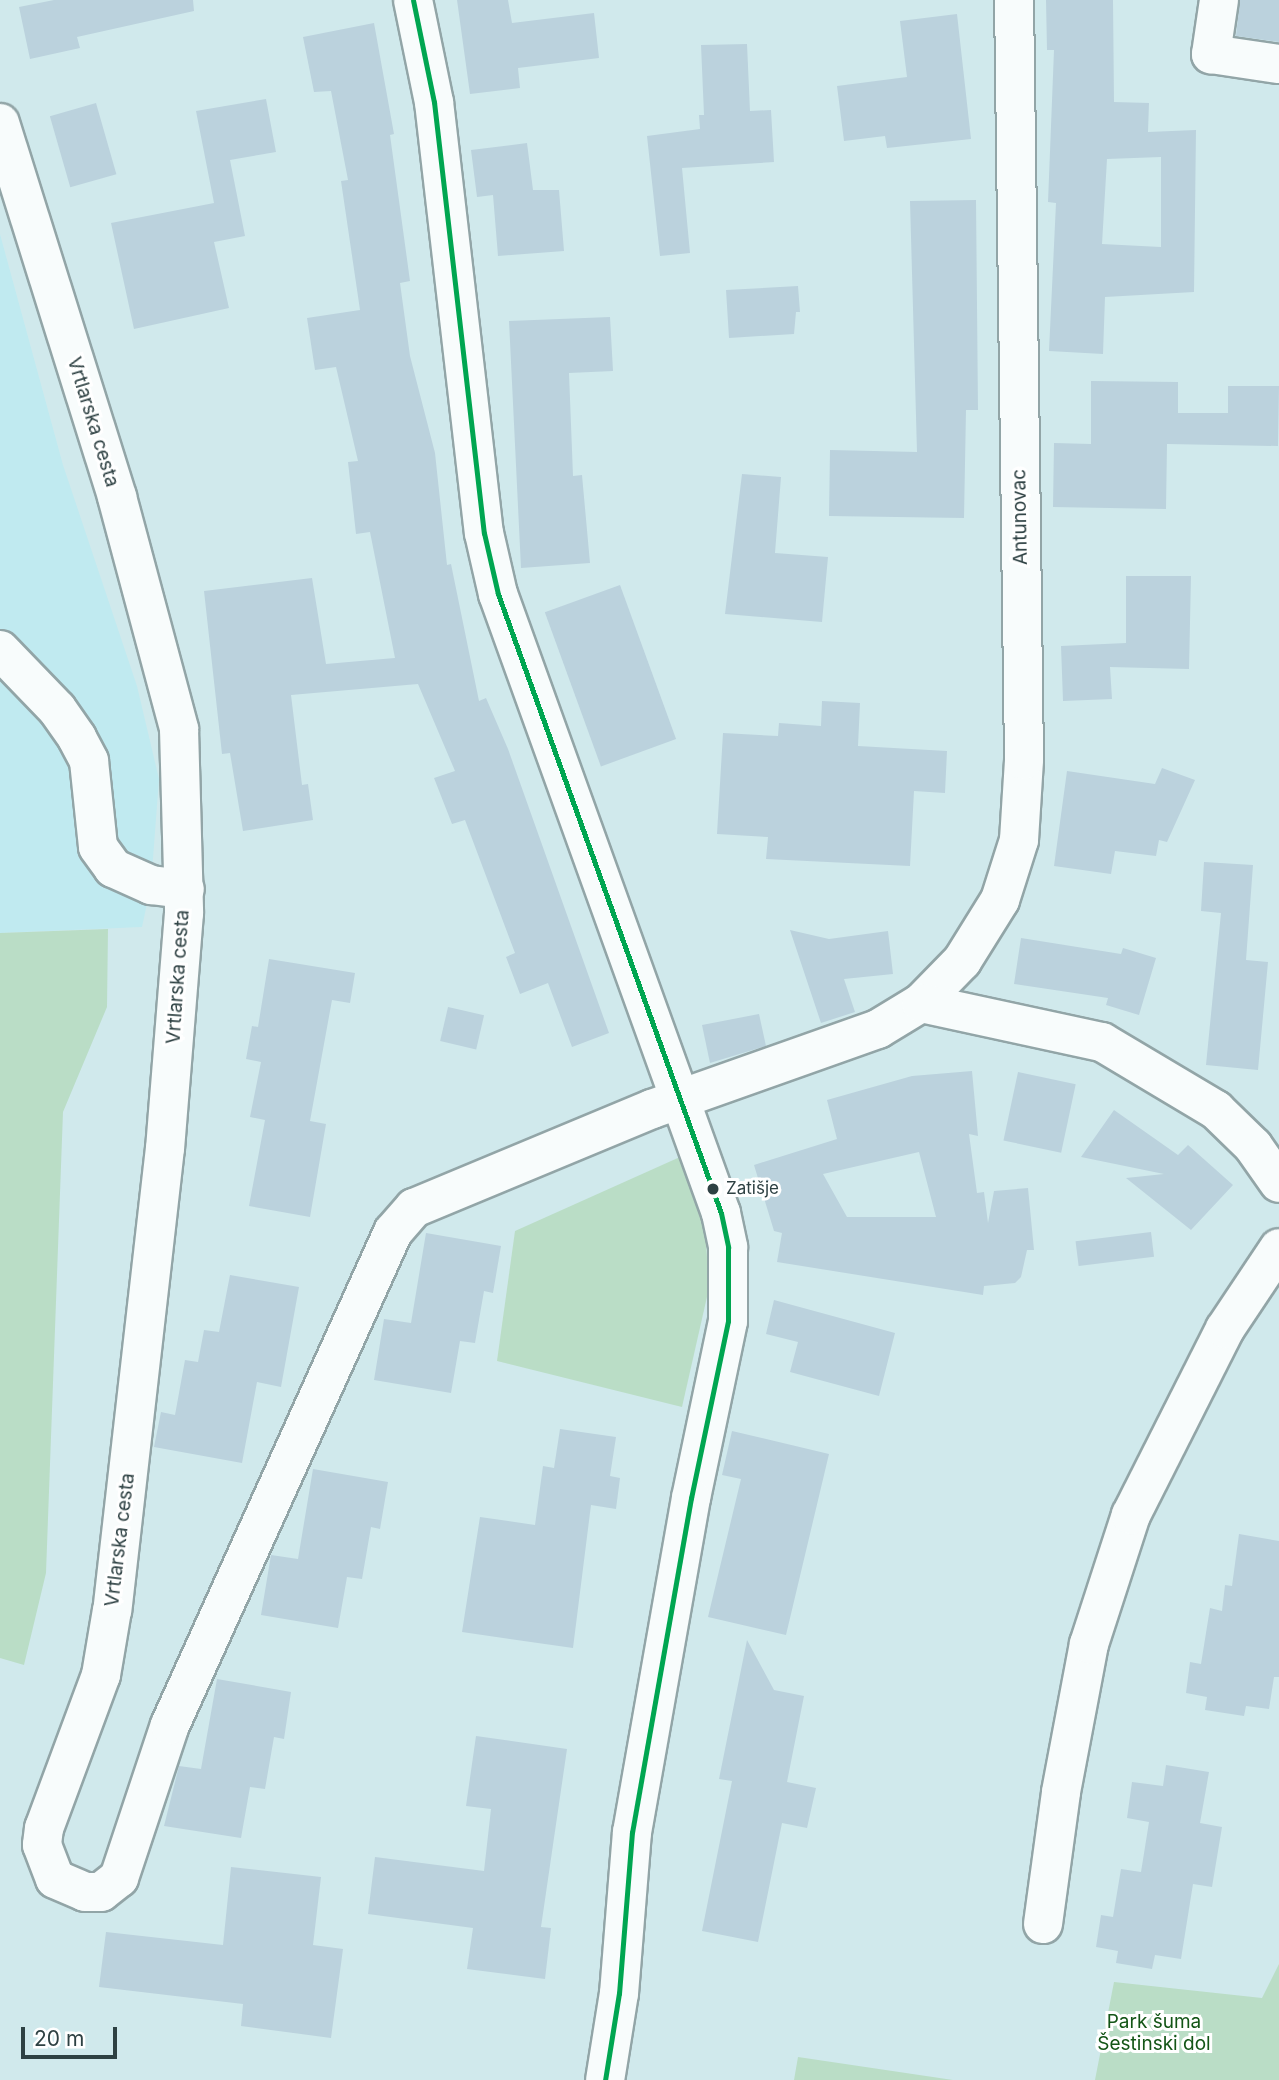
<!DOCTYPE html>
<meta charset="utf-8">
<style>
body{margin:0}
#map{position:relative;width:1279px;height:2080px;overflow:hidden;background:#d0e9ec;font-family:Inter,sans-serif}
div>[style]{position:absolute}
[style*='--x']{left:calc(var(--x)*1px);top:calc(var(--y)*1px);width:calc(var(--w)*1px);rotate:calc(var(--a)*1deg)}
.built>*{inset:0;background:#c0eaf0}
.green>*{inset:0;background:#baddc6}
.building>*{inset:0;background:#bbd2dd;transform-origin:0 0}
.roads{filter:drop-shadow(2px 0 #92a5a7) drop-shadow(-2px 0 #92a5a7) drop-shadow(0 2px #92a5a7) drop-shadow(0 -2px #92a5a7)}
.minor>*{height:38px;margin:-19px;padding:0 19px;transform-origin:19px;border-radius:19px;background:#f8fcfc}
.bus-1>*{height:5px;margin:-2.5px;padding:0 2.5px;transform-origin:2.5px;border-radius:2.5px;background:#00a651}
.dots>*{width:19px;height:19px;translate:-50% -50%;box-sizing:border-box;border:4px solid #fff;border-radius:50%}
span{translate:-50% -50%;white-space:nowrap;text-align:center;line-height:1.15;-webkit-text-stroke:6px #fff;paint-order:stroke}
.bus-label{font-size:17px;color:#2e4143}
.left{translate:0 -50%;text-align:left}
.street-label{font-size:19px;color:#2e4143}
.park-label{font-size:19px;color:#135516}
.scale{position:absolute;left:21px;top:2027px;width:96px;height:32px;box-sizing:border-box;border:4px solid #2e4143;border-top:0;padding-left:9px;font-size:21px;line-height:24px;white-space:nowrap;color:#2e4143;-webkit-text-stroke:5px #fff;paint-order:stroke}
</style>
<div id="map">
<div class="built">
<div style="clip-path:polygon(0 234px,63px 465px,137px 686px,159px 779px,151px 885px,142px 927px,0 933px)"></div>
</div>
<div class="green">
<div style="clip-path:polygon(108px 929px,107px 1007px,63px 1112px,46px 1573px,24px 1665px,0 1658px,0 933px)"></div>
<div style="clip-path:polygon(680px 1157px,705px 1226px,709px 1288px,682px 1407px,497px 1361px,515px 1231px)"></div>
<div style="clip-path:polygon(1279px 1964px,1279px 2080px,1095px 2080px,1114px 1982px,1262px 1998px)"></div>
<div style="clip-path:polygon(798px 2057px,953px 2080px,794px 2080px)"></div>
</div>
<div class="building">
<div style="clip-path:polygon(54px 0,193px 0,194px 11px,77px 37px,80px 48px,30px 59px,19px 7px)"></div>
<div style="clip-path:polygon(457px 0,508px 0,512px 23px,594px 13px,599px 58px,518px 68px,520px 88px,470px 94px)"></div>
<div style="clip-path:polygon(evenodd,1046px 0,1113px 0,1114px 102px,1149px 103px,1148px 132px,1196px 130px,1194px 292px,1105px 297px,1103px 354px,1049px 351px,1056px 203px,1048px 202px,1054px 50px,1047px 50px,1046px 0,1161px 157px,1161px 247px,1102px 244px,1107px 159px,1161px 157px)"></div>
<div style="clip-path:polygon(1240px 0,1279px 0,1279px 42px,1236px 36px)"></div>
<div style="clip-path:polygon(957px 14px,971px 139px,887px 148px,885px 136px,844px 141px,837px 86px,907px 77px,900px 21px)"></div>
<div style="clip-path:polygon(374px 23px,394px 134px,390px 135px,410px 281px,400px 283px,410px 356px,435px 453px,447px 565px,451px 564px,479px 701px,486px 698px,508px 749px,609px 1033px,572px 1047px,548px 983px,520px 994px,506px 957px,515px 953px,465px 820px,452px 824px,434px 778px,455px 771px,418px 684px,291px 695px,302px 785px,308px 784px,313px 820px,243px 831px,230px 753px,222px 754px,204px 591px,312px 578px,326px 664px,395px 658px,370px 532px,356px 534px,348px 462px,358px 461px,336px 367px,315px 370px,307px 318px,360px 310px,341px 181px,348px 180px,331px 91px,314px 92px,303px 37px)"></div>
<div style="clip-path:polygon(747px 44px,750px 111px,771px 110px,774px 162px,682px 168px,690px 253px,660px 256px,647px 136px,700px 129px,699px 115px,704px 115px,701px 45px)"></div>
<div style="clip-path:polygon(266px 99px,276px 152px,230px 160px,245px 236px,214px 242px,229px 308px,134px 329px,111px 223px,214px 203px,196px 111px)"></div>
<div style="left:96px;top:103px;width:74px;height:48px;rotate:74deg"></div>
<div style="clip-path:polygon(527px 143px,533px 190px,559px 190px,564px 251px,498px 256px,493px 195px,477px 197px,471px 150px)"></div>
<div style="clip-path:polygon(976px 200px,978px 410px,966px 410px,964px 518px,829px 516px,830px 450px,917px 452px,910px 201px)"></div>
<div style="clip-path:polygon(798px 286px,800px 312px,796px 312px,794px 334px,729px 338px,726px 290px)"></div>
<div style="clip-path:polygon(610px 317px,613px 371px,569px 373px,573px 476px,582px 475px,590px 563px,521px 568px,509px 321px)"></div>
<div style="clip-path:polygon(1091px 381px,1178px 382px,1178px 413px,1228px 413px,1228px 386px,1279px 386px,1278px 446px,1167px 444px,1166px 509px,1053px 507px,1054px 443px,1091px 444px)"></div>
<div style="clip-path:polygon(742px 474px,781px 477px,775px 553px,828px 557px,822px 622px,725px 614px)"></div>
<div style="clip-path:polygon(1126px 576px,1191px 576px,1189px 669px,1110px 667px,1112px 699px,1063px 701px,1061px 646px,1126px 643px)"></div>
<div style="left:620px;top:585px;width:164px;height:80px;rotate:70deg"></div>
<div style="clip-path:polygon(822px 701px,860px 703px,858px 746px,947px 751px,945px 793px,914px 791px,910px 866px,766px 859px,768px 837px,717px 834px,723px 733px,778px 736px,779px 723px,821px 726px)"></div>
<div style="clip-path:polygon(1162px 768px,1195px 780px,1167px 842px,1159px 840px,1156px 856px,1115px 851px,1111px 874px,1054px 866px,1067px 771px,1155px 784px)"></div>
<div style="clip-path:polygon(1204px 862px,1253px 865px,1246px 960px,1268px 962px,1258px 1070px,1206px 1065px,1221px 913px,1201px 911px)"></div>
<div style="clip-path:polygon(790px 930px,829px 939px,888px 931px,893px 974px,844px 979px,855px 1012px,821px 1023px)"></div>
<div style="clip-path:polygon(1021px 938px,1121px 954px,1123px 948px,1156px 958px,1139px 1015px,1106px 1005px,1108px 998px,1014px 984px)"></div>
<div style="clip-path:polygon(269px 959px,355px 973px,350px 1003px,332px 1000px,310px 1121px,326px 1124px,310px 1217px,249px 1206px,265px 1120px,250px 1117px,261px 1062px,246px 1059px,252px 1026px,258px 1027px)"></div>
<div style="left:448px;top:1007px;width:37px;height:35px;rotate:13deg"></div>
<div style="clip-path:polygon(759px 1014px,766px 1046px,710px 1063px,702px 1025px)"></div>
<div style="clip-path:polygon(evenodd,972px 1071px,978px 1136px,969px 1134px,977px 1193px,984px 1192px,988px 1223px,994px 1191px,1028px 1188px,1034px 1250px,1027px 1250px,1021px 1277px,1015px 1283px,984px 1286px,983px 1295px,777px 1262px,782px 1233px,774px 1231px,754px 1165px,837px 1139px,827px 1100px,912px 1076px,972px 1071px,919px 1152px,936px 1217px,847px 1217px,823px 1174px,919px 1152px)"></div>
<div style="left:1018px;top:1072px;width:59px;height:70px;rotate:12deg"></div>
<div style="clip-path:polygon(1114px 1110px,1178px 1155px,1188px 1145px,1233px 1185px,1191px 1230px,1126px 1178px,1164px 1174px,1081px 1157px)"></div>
<div style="left:1151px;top:1232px;width:25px;height:76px;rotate:83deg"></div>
<div style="clip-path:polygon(426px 1233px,501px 1246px,493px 1293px,484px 1291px,475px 1343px,460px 1341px,451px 1393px,374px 1380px,384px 1319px,411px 1323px)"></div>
<div style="clip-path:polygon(230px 1275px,299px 1287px,281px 1387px,257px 1382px,242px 1463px,154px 1447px,161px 1412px,175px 1415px,185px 1360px,198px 1362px,204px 1330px,219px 1332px)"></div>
<div style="clip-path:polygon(774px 1300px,895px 1333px,879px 1396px,790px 1372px,798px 1342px,766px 1334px)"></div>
<div style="clip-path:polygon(560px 1429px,616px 1437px,610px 1476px,620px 1478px,616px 1509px,591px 1505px,573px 1648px,462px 1632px,480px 1517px,535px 1525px,543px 1466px,554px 1468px)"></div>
<div style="clip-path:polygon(732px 1431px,829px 1454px,786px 1635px,708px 1617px,741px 1479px,722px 1475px)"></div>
<div style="clip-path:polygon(313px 1469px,388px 1482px,380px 1529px,371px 1527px,362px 1579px,347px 1577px,338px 1628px,261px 1615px,271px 1555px,298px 1559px)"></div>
<div style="clip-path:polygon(1239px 1534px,1279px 1541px,1279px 1677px,1274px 1677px,1269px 1709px,1246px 1706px,1244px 1716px,1205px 1710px,1207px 1697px,1186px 1693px,1190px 1662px,1201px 1664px,1210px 1608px,1222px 1611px,1225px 1585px,1232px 1586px)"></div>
<div style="clip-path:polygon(747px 1640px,774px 1690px,804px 1696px,787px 1782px,816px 1788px,807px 1828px,782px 1823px,758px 1942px,702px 1931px,732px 1781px,719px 1779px)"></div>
<div style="clip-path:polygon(217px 1679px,291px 1692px,284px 1739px,274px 1737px,265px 1789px,250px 1787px,241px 1838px,164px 1826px,179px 1766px,201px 1769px)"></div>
<div style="clip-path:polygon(476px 1736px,567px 1749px,541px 1927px,551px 1928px,545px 1979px,467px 1969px,473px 1928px,368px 1914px,375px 1857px,484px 1871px,491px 1809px,466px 1806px)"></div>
<div style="clip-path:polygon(1166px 1765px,1209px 1772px,1200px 1823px,1222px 1827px,1212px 1887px,1193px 1884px,1181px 1959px,1155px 1955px,1152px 1969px,1116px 1963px,1118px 1951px,1096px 1947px,1101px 1915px,1113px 1917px,1121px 1869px,1141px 1872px,1149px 1822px,1127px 1818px,1132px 1782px,1163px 1786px)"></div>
<div style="clip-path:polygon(231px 1867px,321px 1877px,313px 1945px,343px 1949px,331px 2038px,241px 2026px,243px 2004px,99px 1987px,106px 1932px,223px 1945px)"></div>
</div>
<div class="roads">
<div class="minor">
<div style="--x:413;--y:0;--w:104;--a:78.4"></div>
<div style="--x:434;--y:102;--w:434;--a:83.4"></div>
<div style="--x:484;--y:533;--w:63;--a:77.1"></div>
<div style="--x:498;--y:594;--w:658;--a:70.19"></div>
<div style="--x:721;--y:1213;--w:35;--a:78"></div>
<div style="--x:728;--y:1247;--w:74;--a:90"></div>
<div style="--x:728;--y:1321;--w:181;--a:101.8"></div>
<div style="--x:691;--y:1498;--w:339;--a:100"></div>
<div style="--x:632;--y:1832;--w:162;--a:94.6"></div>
<div style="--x:619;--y:1993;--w:88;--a:99.1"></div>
<div style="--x:1219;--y:0;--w:55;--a:98.4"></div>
<div style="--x:1211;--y:54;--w:69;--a:8.4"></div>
<div style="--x:0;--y:123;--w:392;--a:72.6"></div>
<div style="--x:117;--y:497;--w:240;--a:75"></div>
<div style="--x:179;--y:729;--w:184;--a:88.4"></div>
<div style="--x:184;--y:913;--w:236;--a:94.6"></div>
<div style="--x:165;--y:1148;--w:465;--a:96.5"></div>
<div style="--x:112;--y:1610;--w:66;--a:99.6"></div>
<div style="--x:101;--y:1675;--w:163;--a:110.4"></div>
<div style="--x:44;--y:1828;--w:17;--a:97"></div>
<div style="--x:42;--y:1845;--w:36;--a:69"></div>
<div style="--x:55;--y:1879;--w:33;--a:23"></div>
<div style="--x:85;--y:1892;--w:16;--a:0"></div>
<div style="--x:101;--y:1892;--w:23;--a:-38"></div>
<div style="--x:119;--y:1878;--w:161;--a:-71.6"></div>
<div style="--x:170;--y:1725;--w:541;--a:-65.66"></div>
<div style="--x:393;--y:1232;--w:32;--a:-49"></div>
<div style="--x:414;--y:1208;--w:258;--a:-22.6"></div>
<div style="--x:652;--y:1109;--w:240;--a:-19.5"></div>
<div style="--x:878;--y:1029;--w:50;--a:-31.2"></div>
<div style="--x:921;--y:1003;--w:59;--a:-45.7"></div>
<div style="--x:962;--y:961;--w:72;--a:-58.1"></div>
<div style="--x:1000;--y:900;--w:63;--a:-72.4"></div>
<div style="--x:1019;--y:840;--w:80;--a:-86.4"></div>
<div style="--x:1024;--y:760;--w:760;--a:-90.75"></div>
<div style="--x:0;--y:650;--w:82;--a:46"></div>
<div style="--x:57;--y:709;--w:35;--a:55"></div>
<div style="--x:77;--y:738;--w:26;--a:62"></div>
<div style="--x:89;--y:761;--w:86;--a:84"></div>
<div style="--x:98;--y:847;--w:26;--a:54"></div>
<div style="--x:113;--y:868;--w:42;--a:24.1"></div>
<div style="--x:151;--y:885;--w:34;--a:7"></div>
<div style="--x:921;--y:1003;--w:185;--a:12.2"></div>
<div style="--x:1102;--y:1042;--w:133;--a:30.8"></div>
<div style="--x:1216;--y:1110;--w:52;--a:44.2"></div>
<div style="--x:1253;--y:1146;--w:45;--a:54.9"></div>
<div style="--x:1043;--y:1924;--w:133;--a:-82.2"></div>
<div style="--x:1061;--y:1792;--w:151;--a:-79.3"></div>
<div style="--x:1089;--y:1644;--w:136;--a:-72"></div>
<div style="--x:1131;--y:1515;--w:208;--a:-63.2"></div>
<div style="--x:1225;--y:1329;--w:97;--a:-56.3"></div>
</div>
</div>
<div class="bus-1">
<div style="--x:413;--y:0;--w:104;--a:78.4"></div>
<div style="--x:434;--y:102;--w:434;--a:83.4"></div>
<div style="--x:484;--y:533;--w:63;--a:77.1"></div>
<div style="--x:498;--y:594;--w:658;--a:70.19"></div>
<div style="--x:721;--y:1213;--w:35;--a:78"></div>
<div style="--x:728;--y:1247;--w:74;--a:90"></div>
<div style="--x:728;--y:1321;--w:181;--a:101.8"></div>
<div style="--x:691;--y:1498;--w:339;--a:100"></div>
<div style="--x:632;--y:1832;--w:162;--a:94.6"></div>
<div style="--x:619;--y:1993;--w:88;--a:99.1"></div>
</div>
<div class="dots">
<div style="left:713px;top:1189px;background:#2e4143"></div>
</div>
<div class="bus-label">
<span class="left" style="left:726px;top:1189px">Zatišje</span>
</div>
<div class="street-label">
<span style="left:93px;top:422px;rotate:73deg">Vrtlarska cesta</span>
<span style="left:1020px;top:517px;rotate:-91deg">Antunovac</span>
<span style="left:178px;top:977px;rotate:-86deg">Vrtlarska cesta</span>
<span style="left:120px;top:1540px;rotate:-83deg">Vrtlarska cesta</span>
</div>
<div class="park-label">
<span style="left:1154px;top:2033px">Park šuma<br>Šestinski dol</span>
</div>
<div class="scale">20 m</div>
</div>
